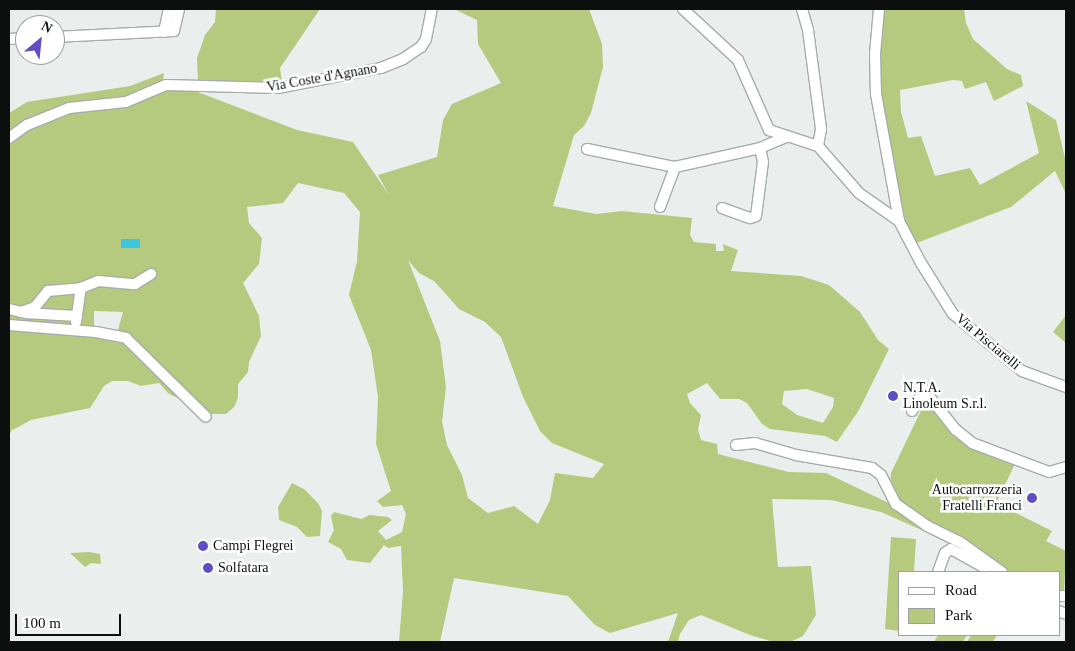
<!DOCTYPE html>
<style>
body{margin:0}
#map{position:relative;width:1075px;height:651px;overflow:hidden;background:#eaefed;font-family:"Times New Roman",serif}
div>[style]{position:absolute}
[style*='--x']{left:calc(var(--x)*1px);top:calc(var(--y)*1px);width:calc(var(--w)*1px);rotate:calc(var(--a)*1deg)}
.green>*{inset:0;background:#b6ca7f}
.water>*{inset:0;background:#3ec5e1;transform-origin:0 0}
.roads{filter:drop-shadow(1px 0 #a7acaa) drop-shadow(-1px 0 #a7acaa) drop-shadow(0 1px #a7acaa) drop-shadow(0 -1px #a7acaa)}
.minor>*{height:10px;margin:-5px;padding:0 5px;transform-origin:5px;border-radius:5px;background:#fff}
.dots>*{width:14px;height:14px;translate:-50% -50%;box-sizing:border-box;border:2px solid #fff;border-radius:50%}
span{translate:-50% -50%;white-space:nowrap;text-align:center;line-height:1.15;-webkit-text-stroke:5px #fff;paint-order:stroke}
.street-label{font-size:14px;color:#0d0f0e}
.poi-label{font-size:14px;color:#0d0f0e}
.left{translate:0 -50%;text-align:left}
.right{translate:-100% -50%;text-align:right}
.frame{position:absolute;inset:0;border:10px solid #0d0f0e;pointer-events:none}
.legend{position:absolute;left:898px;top:571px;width:162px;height:65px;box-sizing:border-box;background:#fff;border:1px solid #9e9f9f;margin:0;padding:6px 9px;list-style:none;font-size:15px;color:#0d0f0e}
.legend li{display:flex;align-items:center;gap:10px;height:25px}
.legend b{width:25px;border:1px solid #9e9f9f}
.north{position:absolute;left:15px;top:15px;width:50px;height:50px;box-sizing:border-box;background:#fff;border:1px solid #9e9f9f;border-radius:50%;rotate:28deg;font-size:14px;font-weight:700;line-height:20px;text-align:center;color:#0d0f0e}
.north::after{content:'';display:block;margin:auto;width:18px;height:22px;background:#5f4dc6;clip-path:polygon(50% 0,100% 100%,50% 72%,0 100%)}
.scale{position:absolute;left:15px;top:614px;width:106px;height:22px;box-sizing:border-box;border:2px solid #0d0f0e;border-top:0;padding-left:6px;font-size:15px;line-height:18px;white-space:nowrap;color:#0d0f0e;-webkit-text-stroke:4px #fff;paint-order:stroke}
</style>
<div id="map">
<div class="green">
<div style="clip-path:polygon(216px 9px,320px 9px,280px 68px,282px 82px,268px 86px,198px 81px,197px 58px,205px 35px,215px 22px)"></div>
<div style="clip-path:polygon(evenodd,454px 9px,589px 9px,602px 44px,603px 67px,591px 113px,584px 126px,574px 135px,553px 206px,596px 214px,622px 211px,692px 218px,690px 235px,694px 242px,716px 244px,716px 251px,724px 251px,723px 244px,738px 250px,731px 271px,801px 276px,829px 285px,860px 312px,878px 340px,889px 349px,859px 410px,837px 442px,825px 436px,770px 429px,762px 424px,747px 403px,739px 399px,720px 399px,707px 383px,687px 394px,690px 403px,701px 415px,698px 430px,701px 440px,717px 444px,718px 454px,789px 472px,826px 473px,897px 507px,946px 536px,944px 540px,881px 512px,831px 500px,772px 499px,778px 567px,811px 566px,816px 615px,803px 636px,790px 642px,774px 642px,750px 635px,701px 615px,689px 620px,680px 634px,678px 642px,668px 642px,678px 613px,610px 633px,595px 625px,568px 596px,454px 578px,440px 642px,399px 642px,403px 591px,401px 546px,388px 548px,384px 545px,370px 563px,347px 560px,341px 549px,328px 542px,334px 530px,331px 516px,334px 512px,361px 519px,370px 515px,388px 517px,392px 520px,378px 531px,386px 540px,402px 532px,406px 514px,402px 505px,383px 507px,377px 501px,391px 491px,376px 444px,378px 397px,371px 350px,349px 295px,357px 261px,360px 212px,344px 193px,298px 183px,283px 203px,247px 207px,249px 223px,262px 238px,259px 264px,243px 283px,259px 316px,261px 336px,249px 362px,248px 372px,238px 384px,238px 398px,234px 407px,226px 414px,212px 414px,169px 394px,159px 383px,141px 386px,128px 381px,112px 381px,104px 386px,90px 408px,31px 420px,11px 431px,9px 437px,9px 143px,19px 134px,72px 110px,139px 102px,160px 89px,190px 89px,297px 130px,353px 142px,389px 195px,378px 175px,437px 157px,443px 120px,452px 104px,501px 83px,478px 44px,477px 20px,454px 9px,408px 260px,419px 273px,434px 281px,459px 309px,485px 322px,501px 337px,523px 397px,540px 431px,552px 443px,604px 464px,593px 478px,555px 473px,550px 500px,538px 524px,514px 506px,488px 513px,468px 498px,462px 475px,447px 445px,442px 422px,446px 387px,440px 341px,408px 260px,454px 9px,94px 311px,123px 312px,116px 337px,94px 334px,94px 311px,454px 9px,807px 389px,834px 398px,833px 407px,823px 423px,797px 415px,782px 404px,784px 391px,807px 389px)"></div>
<div style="clip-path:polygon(882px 9px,964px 9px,966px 23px,973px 39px,1007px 69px,1021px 75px,1023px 86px,994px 101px,986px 82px,965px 89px,962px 81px,953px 80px,900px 90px,901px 112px,908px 138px,921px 136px,935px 176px,970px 168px,980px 185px,1039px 153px,1026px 101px,1056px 120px,1066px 162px,1066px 194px,1055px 171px,1011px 207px,914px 244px,905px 226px,878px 91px)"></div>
<div style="clip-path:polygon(164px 73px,163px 82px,136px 97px,69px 106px,9px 136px,9px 113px,27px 102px,130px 86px)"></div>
<div style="clip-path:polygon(1066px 315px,1066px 343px,1053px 332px)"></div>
<div style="clip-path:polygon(927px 398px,955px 434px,1016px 462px,996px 503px,1052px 531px,1046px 541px,1066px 551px,1064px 594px,1059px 594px,1059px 572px,1007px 572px,925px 520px,894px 495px,890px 485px,891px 473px)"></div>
<div style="clip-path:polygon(292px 483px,304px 489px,318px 503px,322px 511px,320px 536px,307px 537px,297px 527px,279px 520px,278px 507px)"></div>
<div style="clip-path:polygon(891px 537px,916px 539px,914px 572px,899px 572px,899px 631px,885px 629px)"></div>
<div style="clip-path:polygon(89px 552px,100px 554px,101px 564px,91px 563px,85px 567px,70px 553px)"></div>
<div style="clip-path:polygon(938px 635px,967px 635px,963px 642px,934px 642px)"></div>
<div style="clip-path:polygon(971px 635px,997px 635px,993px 642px,967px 642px)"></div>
</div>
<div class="water">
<div style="left:121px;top:239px;width:19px;height:9px"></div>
</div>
<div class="roads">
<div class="minor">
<div style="--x:683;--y:9;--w:75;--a:42.8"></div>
<div style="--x:738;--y:60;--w:77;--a:66.1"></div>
<div style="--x:769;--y:130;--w:52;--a:18.1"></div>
<div style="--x:818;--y:146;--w:62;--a:48.9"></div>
<div style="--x:859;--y:193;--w:49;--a:35"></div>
<div style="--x:899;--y:221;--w:47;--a:62.4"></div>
<div style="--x:921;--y:263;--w:60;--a:57.9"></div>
<div style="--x:953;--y:314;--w:89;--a:39.6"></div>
<div style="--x:1022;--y:371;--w:47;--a:20"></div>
<div style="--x:802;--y:9;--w:22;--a:74"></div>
<div style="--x:808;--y:30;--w:100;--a:82.5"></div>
<div style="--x:821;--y:129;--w:17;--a:100"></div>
<div style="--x:879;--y:9;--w:45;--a:95.1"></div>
<div style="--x:875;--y:54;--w:40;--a:88.6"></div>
<div style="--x:876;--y:94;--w:129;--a:79.7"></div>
<div style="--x:164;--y:32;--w:24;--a:-78"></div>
<div style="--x:55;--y:37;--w:119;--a:-2.9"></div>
<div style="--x:174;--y:31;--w:23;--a:-77"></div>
<div style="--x:9;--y:39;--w:16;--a:-4"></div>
<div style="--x:9;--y:138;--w:22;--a:-36"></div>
<div style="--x:27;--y:125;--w:45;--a:-22"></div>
<div style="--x:69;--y:108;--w:57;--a:-6"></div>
<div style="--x:126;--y:102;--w:43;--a:-23"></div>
<div style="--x:166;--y:85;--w:112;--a:1.5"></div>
<div style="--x:278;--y:88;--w:105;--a:-11"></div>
<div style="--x:381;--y:68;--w:24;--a:-22"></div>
<div style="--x:403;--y:59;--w:22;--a:-34"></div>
<div style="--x:421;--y:47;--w:9;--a:-58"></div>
<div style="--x:426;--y:39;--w:31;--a:-79"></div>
<div style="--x:587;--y:149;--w:90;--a:11.6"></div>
<div style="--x:675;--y:167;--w:87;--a:-12.6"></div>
<div style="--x:760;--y:148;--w:30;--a:-23"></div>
<div style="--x:660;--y:207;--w:43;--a:-69.4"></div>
<div style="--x:722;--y:208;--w:30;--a:20"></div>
<div style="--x:750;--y:218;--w:6;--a:-18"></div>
<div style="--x:756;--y:216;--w:54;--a:-82.6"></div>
<div style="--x:763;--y:162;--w:14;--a:-102"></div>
<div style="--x:9;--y:309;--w:12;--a:14"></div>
<div style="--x:21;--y:312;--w:15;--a:-20"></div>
<div style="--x:35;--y:307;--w:21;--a:-51"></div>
<div style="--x:48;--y:291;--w:33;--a:-5"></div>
<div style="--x:81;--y:288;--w:18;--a:-22"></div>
<div style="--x:98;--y:281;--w:37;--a:5"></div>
<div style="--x:135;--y:284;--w:19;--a:-32"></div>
<div style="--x:25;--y:313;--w:52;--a:3.3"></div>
<div style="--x:76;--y:322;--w:34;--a:-82"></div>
<div style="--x:9;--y:325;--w:87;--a:4.6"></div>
<div style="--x:96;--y:332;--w:31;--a:11"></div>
<div style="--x:126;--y:338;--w:112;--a:44.6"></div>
<div style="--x:912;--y:411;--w:24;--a:-60"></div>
<div style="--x:924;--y:390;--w:50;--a:51.5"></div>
<div style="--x:955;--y:429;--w:22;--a:39"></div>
<div style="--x:972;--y:443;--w:82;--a:20.6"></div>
<div style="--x:1049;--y:472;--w:18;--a:-16"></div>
<div style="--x:736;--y:445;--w:19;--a:-6"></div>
<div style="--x:755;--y:443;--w:43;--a:16.3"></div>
<div style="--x:796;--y:455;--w:77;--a:9.7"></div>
<div style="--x:872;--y:468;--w:11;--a:38"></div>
<div style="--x:881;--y:475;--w:33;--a:63"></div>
<div style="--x:896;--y:504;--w:38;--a:35"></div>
<div style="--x:927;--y:526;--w:37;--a:26"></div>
<div style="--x:960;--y:542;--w:52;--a:35.5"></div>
<div style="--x:938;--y:572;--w:20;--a:-70"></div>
<div style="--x:945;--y:553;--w:7;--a:-34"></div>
<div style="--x:951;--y:549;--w:41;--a:29.1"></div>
<div style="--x:1059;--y:596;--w:7;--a:0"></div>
<div style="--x:1059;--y:611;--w:8;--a:23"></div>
</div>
</div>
<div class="dots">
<div style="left:893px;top:396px;background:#5f4dc6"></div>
<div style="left:1032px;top:498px;background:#5f4dc6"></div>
<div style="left:203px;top:546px;background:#5f4dc6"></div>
<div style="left:208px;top:568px;background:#5f4dc6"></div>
</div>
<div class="street-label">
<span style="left:322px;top:78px;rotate:-10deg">Via Coste d'Agnano</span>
<span style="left:988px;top:342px;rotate:40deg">Via Pisciarelli</span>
</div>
<div class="poi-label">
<span class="left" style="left:903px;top:396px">N.T.A.<br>Linoleum S.r.l.</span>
<span class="right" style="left:1022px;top:498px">Autocarrozzeria<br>Fratelli Franci</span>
<span class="left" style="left:213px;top:546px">Campi Flegrei</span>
<span class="left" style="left:218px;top:568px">Solfatara</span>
</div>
<div class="frame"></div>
<ul class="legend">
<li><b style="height:6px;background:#fff"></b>Road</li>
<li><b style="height:14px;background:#b6ca7f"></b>Park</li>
</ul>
<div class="north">N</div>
<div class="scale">100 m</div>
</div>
